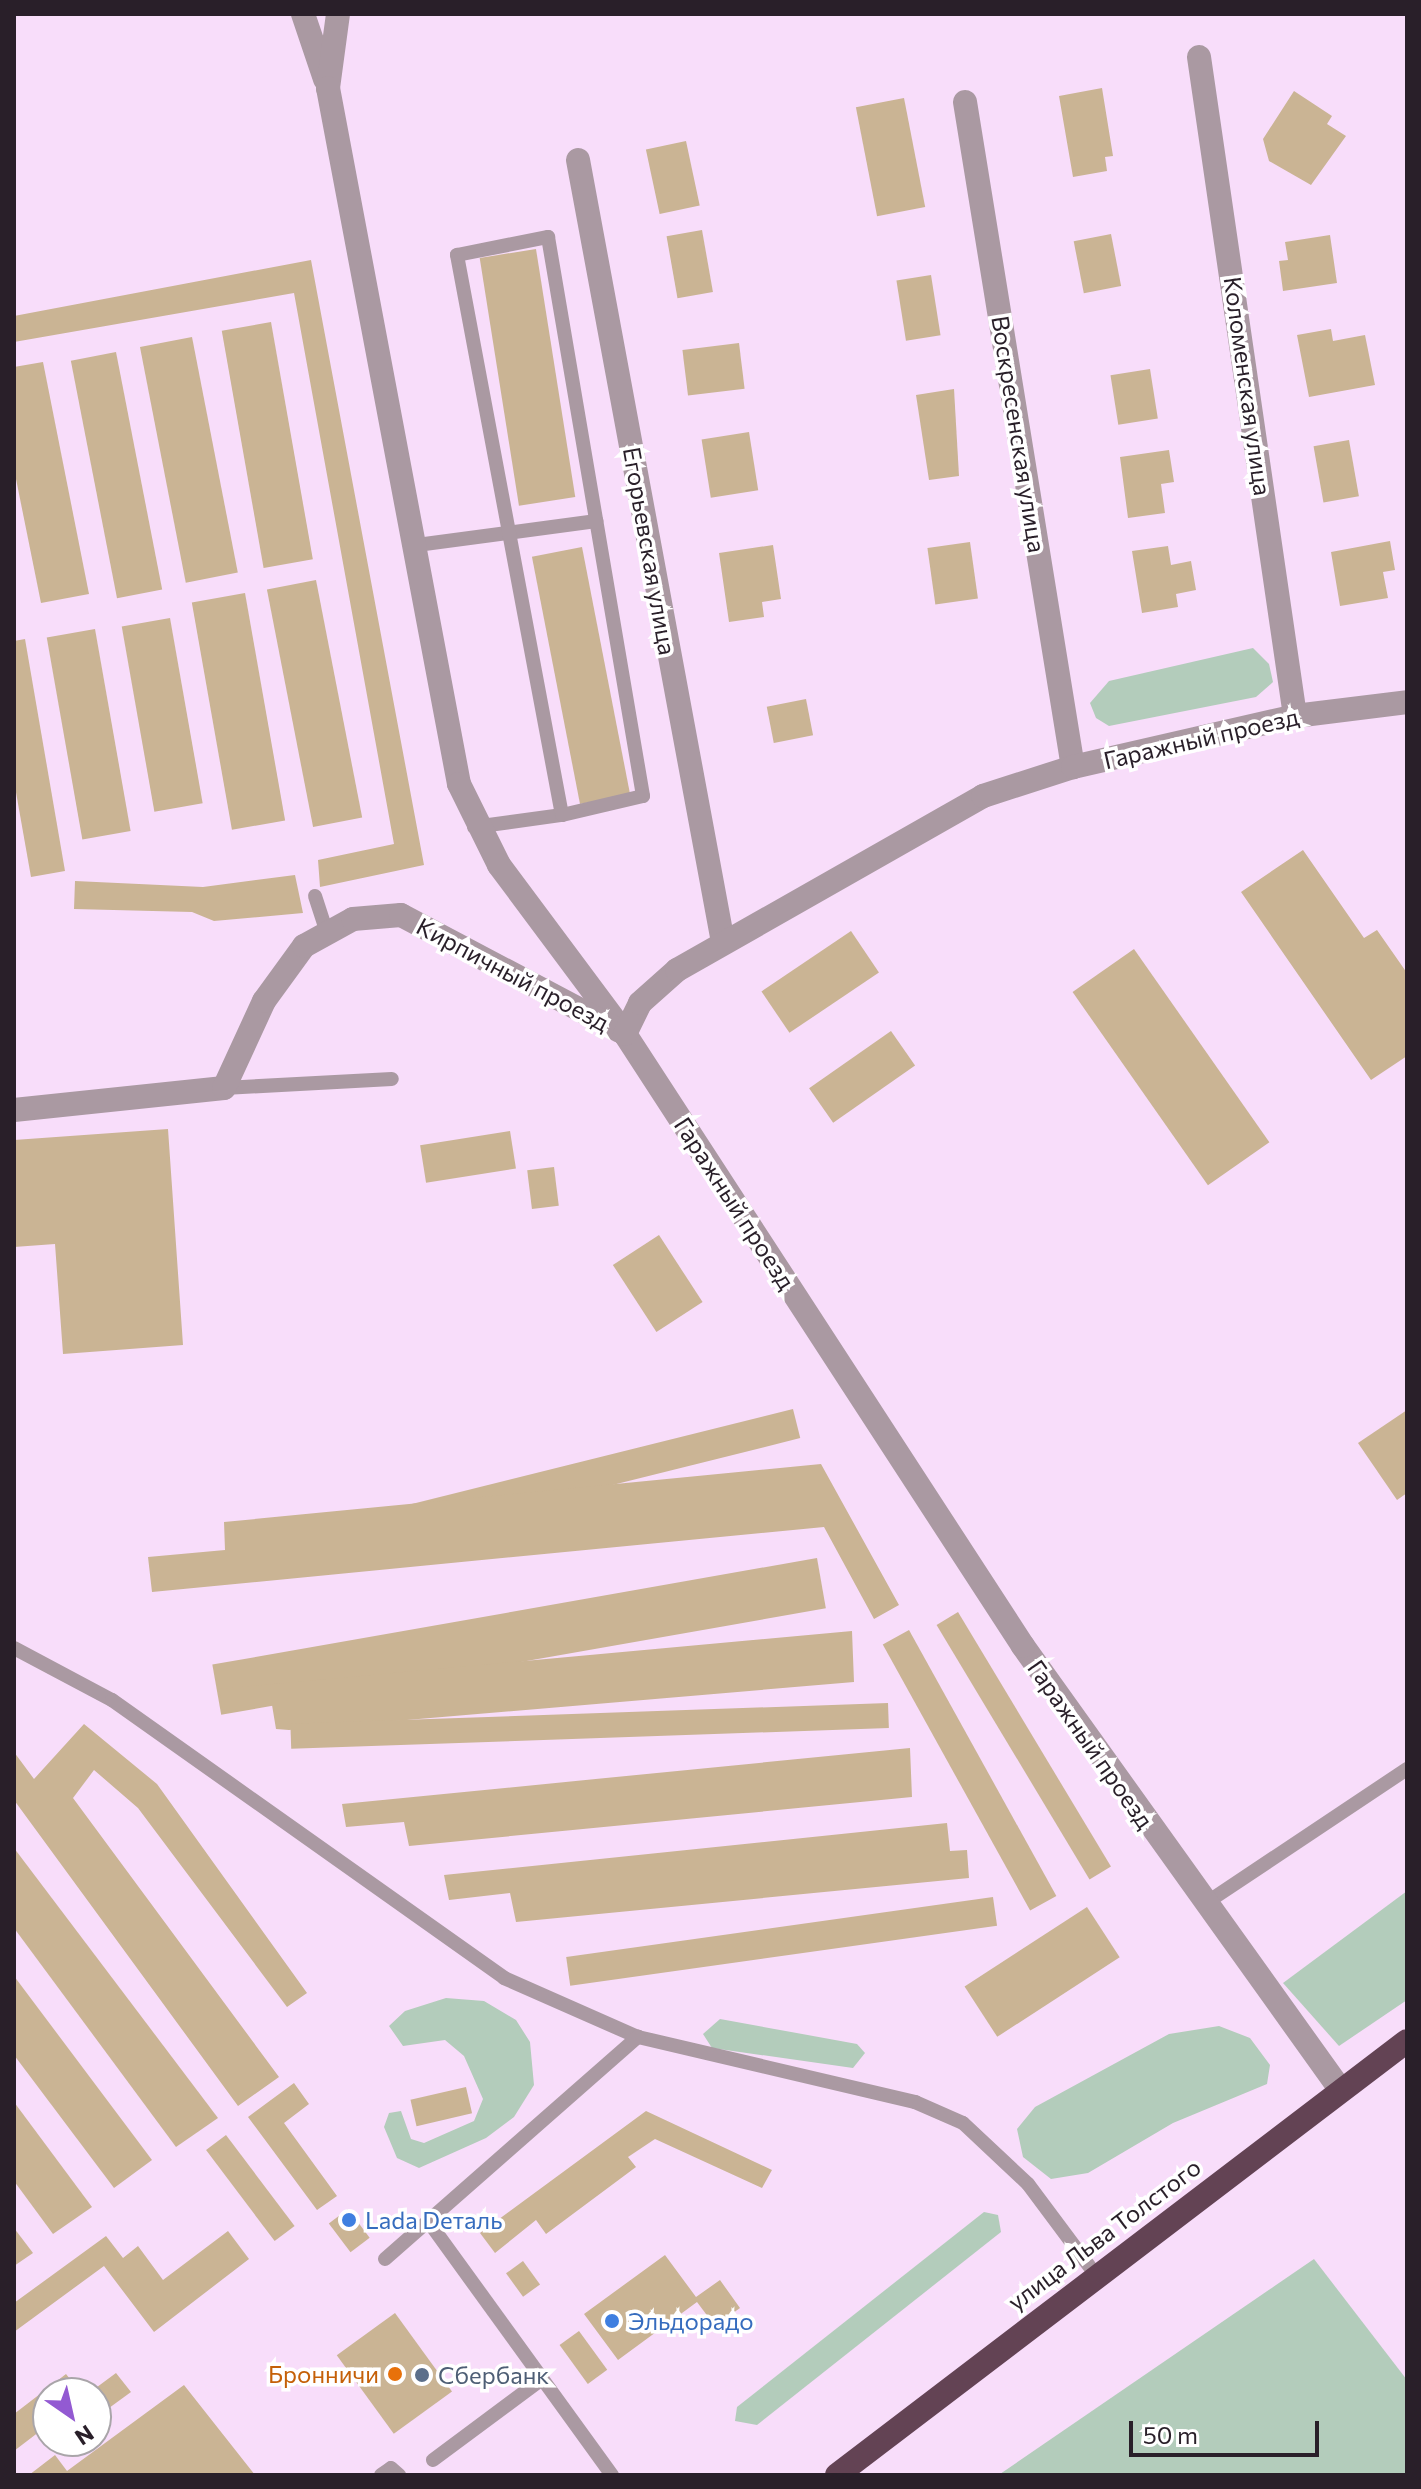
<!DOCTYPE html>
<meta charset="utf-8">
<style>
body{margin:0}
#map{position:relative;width:1421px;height:2489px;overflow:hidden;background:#f8ddfa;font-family:Commissioner,sans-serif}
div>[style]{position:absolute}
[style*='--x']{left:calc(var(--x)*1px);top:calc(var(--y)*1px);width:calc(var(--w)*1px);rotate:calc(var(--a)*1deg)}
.green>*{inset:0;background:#b3ccbb}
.building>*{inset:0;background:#cab494;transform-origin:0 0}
.lane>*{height:14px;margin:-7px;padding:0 7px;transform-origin:7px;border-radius:7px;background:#aa99a2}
.street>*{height:24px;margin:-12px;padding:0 12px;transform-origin:12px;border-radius:12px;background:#aa99a2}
.highway>*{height:24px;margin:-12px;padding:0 12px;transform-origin:12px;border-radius:12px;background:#634354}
.dots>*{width:22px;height:22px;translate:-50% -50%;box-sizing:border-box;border:4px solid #fff;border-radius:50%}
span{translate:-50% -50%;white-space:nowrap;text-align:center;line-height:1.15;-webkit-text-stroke:7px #fff;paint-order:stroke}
.street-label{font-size:24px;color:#291f29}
.shop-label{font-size:24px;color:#366cbe}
.left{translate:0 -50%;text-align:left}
.food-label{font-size:24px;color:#c56008}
.right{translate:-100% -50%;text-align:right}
.service-label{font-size:24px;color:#4e5e75}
.frame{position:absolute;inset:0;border:16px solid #291f29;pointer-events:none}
.north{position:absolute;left:32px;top:2377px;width:80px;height:80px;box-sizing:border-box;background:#fff;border:2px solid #a9a5a9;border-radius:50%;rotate:146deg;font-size:22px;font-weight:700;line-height:32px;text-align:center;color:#291f29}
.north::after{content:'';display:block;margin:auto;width:28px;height:36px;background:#935ad2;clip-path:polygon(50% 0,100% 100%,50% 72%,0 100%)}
.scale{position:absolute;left:1129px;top:2421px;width:190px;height:36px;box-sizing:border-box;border:4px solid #291f29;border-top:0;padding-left:10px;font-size:24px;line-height:28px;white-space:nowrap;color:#291f29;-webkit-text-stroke:6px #fff;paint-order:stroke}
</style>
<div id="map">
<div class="green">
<div style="clip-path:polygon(1253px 648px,1269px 664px,1273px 682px,1256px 697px,1109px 726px,1096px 718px,1090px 703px,1109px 681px)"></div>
<div style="clip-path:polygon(1407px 1891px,1407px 2000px,1339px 2046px,1283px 1983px)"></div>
<div style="clip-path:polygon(446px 1998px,484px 2001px,516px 2020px,530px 2042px,534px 2085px,514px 2117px,486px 2138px,419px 2168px,397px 2158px,384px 2127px,389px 2113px,401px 2111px,411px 2139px,424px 2143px,474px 2121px,483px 2099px,464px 2056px,445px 2040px,403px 2046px,389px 2026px,405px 2011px)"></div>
<div style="clip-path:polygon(720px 2019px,857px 2044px,865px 2053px,853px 2068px,712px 2048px,703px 2034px)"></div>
<div style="clip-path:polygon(1219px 2026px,1250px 2038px,1270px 2065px,1267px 2084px,1173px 2123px,1088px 2173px,1051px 2179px,1023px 2157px,1017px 2129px,1035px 2107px,1169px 2034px)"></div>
<div style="clip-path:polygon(984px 2212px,998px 2215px,1001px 2232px,757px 2425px,735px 2421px,737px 2407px)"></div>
<div style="clip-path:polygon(1314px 2259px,1407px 2380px,1407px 2475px,1000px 2474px)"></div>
</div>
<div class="building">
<div style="clip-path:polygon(1102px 88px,1113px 156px,1105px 157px,1107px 171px,1073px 177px,1059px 96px)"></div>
<div style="clip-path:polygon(1294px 91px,1332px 116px,1327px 124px,1346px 136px,1311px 185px,1269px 161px,1263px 139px)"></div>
<div style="left:904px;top:98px;width:111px;height:49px;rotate:79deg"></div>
<div style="left:686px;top:141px;width:66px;height:41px;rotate:78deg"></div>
<div style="left:702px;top:230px;width:63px;height:36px;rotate:80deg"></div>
<div style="left:1111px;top:234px;width:53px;height:38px;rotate:79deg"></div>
<div style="clip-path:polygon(1330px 235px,1337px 283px,1283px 291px,1279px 261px,1288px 260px,1285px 242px)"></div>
<div style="left:536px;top:249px;width:251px;height:57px;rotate:81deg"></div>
<div style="clip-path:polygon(311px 260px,424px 865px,320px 887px,318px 860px,394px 844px,294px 293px,14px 342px,14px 316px)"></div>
<div style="left:931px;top:275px;width:61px;height:35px;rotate:81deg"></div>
<div style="left:271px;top:322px;width:241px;height:50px;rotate:80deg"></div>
<div style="clip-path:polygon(1331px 329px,1333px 341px,1365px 335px,1375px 385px,1309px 397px,1297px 335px)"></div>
<div style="left:192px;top:337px;width:240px;height:53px;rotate:79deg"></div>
<div style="left:739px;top:343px;width:46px;height:57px;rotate:83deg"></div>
<div style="left:116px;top:352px;width:242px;height:46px;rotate:79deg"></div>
<div style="clip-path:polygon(43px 362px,89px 594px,41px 603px,14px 469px,14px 367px)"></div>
<div style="left:1150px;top:369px;width:50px;height:40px;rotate:81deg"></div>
<div style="clip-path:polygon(954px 389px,959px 476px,929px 480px,916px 395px)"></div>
<div style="left:749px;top:432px;width:59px;height:48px;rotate:81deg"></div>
<div style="left:1349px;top:440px;width:57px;height:36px;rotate:80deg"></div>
<div style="clip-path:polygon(1169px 450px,1174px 482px,1161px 484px,1165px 513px,1128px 518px,1120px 457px)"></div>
<div style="clip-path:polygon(1390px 541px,1395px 570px,1383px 572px,1388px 598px,1340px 606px,1331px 552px)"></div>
<div style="left:970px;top:542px;width:57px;height:43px;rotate:82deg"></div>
<div style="clip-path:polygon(773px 545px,781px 599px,762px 602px,764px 617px,729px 622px,719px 553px)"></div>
<div style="clip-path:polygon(1168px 546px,1171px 565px,1191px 561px,1196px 590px,1176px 594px,1178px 607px,1142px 613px,1132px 551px)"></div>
<div style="left:582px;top:547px;width:252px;height:51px;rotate:79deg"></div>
<div style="left:316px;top:580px;width:242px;height:50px;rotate:79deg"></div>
<div style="left:245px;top:593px;width:231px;height:54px;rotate:80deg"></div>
<div style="left:170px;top:618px;width:188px;height:49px;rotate:80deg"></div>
<div style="left:95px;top:629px;width:205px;height:49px;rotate:80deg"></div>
<div style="clip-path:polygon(25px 639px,65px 871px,31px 877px,14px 781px,14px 641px)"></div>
<div style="left:806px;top:699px;width:37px;height:40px;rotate:79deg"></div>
<div style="clip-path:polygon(1303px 850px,1364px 938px,1377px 930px,1407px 973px,1407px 1056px,1371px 1080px,1241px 892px)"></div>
<div style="clip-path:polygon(295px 875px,303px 913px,214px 921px,192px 912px,74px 909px,75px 881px,203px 887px)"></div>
<div style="left:851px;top:931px;width:50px;height:108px;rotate:56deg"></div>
<div style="left:1134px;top:949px;width:236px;height:75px;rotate:55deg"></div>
<div style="left:891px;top:1031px;width:42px;height:100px;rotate:55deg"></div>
<div style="clip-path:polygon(168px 1129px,183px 1345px,63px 1354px,55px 1244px,14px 1247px,14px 1140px)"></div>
<div style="left:510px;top:1131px;width:38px;height:91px;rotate:81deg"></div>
<div style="left:554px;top:1167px;width:39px;height:27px;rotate:83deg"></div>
<div style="left:659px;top:1235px;width:80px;height:55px;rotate:57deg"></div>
<div style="left:793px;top:1409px;width:30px;height:572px;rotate:76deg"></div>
<div style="clip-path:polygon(1407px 1410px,1407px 1493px,1397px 1500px,1358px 1443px)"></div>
<div style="clip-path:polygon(821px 1464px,899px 1605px,874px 1619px,824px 1527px,152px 1592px,148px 1557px,225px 1550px,224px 1522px)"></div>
<div style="left:817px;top:1558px;width:51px;height:614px;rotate:80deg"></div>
<div style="left:958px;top:1612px;width:297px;height:25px;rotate:59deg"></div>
<div style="left:909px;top:1630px;width:304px;height:30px;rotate:61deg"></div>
<div style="clip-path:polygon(852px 1631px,854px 1682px,289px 1730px,276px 1729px,272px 1705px,223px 1713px,219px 1689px)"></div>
<div style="left:888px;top:1703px;width:25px;height:598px;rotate:88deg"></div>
<div style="clip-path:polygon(84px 1724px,157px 1784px,307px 1993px,287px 2007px,138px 1808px,94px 1770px,73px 1798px,279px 2077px,238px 2106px,14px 1800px,14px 1752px,34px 1779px)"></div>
<div style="clip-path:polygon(910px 1748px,912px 1797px,409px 1846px,404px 1822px,346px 1827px,342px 1804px)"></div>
<div style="clip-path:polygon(947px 1823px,950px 1851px,967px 1850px,969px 1878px,516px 1922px,510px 1893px,449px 1900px,444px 1875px)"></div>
<div style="clip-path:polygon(14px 1848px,218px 2118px,176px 2147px,14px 1928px)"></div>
<div style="left:993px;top:1897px;width:29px;height:431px;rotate:82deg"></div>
<div style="left:1087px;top:1907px;width:60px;height:146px;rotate:57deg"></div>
<div style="clip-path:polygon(14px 1976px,152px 2160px,114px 2188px,14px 2055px)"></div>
<div style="clip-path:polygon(294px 2083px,309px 2104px,284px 2123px,337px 2196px,317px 2210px,248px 2117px)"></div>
<div style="left:466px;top:2087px;width:27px;height:57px;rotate:77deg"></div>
<div style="clip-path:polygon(14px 2102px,92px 2207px,53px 2234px,14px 2181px)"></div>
<div style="clip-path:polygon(646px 2111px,772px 2170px,762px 2188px,655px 2139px,628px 2157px,636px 2167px,546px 2234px,536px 2220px,495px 2253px,480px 2233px)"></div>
<div style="left:226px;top:2135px;width:114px;height:25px;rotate:53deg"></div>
<div style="left:348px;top:2209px;width:36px;height:24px;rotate:53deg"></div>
<div style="clip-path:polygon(14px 2228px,33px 2253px,14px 2266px)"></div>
<div style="clip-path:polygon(228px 2231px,249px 2259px,154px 2332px,104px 2266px,14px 2332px,14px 2303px,106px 2236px,123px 2258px,138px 2246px,163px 2280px)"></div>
<div style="clip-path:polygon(665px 2255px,696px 2297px,720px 2280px,740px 2308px,715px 2326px,697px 2302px,618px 2360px,584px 2314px)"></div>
<div style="left:523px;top:2261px;width:29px;height:21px;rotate:54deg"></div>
<div style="left:395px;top:2313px;width:97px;height:72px;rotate:54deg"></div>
<div style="left:579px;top:2331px;width:48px;height:24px;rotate:54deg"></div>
<div style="clip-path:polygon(116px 2373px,131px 2392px,98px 2416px,96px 2393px,89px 2393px)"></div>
<div style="clip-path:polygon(66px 2374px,81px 2393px,48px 2393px,48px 2425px,14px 2451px,14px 2414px)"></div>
<div style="clip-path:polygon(184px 2385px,255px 2475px,29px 2475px,55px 2455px,67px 2471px)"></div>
</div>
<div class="lane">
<div style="--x:417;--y:545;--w:181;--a:-7.6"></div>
<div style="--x:474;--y:827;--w:89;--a:-7.8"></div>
<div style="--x:562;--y:815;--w:570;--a:-100.62"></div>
<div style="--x:457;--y:255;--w:93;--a:-11.2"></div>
<div style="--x:548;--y:237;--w:567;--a:80.35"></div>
<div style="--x:643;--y:796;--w:83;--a:166.8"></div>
<div style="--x:315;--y:896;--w:35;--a:72"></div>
<div style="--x:224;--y:1088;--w:168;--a:-3.1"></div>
<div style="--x:14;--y:1648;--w:111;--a:28"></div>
<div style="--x:112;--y:1700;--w:481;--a:35.3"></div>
<div style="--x:504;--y:1978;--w:146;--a:23.8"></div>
<div style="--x:638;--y:2037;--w:285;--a:13.2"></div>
<div style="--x:915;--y:2102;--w:52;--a:23.6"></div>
<div style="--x:963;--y:2123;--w:89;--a:43.2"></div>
<div style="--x:1028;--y:2184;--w:112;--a:53.3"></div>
<div style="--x:1203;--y:1905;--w:245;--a:-33.7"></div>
<div style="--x:431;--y:2225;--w:309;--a:54.1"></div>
<div style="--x:385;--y:2259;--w:337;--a:-41.3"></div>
<div style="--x:433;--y:2460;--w:136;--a:-36.6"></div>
<div style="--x:381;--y:2475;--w:12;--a:-35"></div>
<div style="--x:391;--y:2468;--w:11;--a:41"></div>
</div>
<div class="street">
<div style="--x:303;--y:14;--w:69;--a:71.3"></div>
<div style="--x:338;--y:14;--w:75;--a:97.7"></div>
<div style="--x:328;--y:88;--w:708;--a:79.34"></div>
<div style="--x:459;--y:784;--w:90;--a:63.7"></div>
<div style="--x:499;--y:865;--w:211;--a:53.3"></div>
<div style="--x:1199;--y:57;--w:666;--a:81.71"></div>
<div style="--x:965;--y:102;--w:674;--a:80.78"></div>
<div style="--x:578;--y:160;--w:795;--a:79.5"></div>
<div style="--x:14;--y:1110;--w:211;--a:-6"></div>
<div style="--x:224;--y:1088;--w:96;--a:-65.3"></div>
<div style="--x:264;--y:1001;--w:68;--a:-54"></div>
<div style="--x:304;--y:946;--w:56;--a:-28.9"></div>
<div style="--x:353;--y:919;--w:48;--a:-4.8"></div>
<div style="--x:401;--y:915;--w:248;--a:27.9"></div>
<div style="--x:1340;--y:2089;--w:545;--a:-125.59"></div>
<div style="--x:1023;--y:1646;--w:730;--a:-123.04"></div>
<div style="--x:625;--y:1034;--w:34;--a:-64"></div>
<div style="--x:640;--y:1003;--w:50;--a:-41.7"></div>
<div style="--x:677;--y:970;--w:352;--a:-29.6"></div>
<div style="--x:983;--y:796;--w:95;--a:-17.9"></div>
<div style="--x:1073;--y:767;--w:228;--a:-12.9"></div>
<div style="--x:1295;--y:716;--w:113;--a:-7.1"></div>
</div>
<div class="highway">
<div style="--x:837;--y:2475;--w:716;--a:-37.29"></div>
</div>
<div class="dots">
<div style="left:349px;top:2220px;background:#3f7fe0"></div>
<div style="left:612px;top:2321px;background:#3f7fe0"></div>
<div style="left:395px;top:2374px;background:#e8710a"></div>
<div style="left:422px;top:2375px;background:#5c6f8a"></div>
</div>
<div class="street-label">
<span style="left:1248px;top:386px;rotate:82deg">Коломенская улица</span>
<span style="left:1019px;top:434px;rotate:81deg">Воскресенская улица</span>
<span style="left:650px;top:551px;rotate:80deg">Егорьевская улица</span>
<span style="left:1201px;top:738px;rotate:-13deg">Гаражный проезд</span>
<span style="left:513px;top:974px;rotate:28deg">Кирпичный проезд</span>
<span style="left:735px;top:1203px;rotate:57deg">Гаражный проезд</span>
<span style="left:1091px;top:1744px;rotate:55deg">Гаражный проезд</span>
<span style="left:1104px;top:2234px;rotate:-37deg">улица Льва Толстого</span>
</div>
<div class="shop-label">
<span class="left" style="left:365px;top:2220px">Lada Dеталь</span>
<span class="left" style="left:628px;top:2321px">Эльдорадо</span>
</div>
<div class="food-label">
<span class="right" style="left:379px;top:2374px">Бронничи</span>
</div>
<div class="service-label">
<span class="left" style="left:438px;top:2375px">Сбербанк</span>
</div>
<div class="frame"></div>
<div class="north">N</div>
<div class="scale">50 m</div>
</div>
